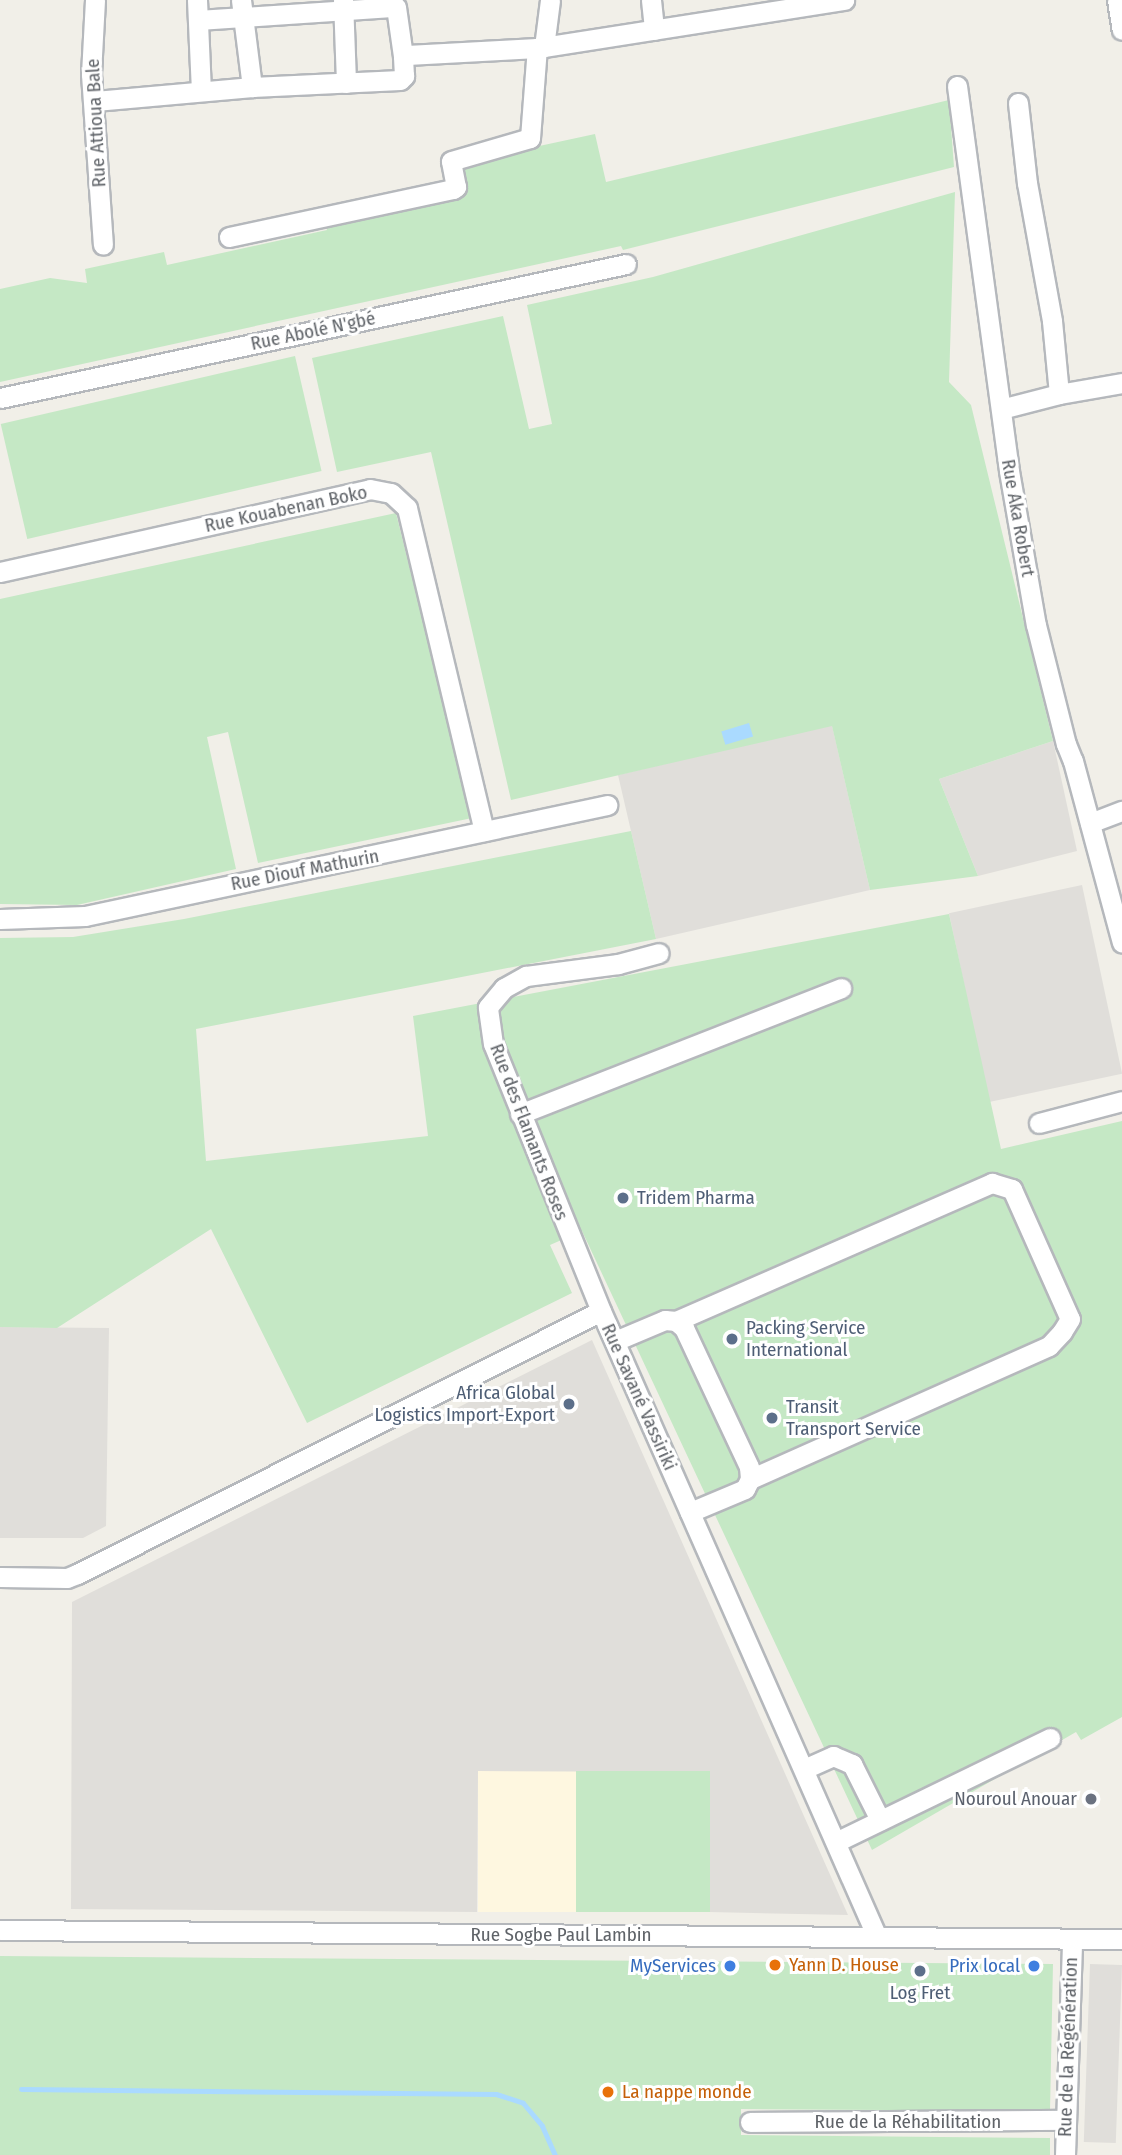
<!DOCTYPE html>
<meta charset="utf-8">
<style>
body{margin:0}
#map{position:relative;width:1122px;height:2155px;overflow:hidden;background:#f1efe8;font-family:"Fira Sans Condensed",sans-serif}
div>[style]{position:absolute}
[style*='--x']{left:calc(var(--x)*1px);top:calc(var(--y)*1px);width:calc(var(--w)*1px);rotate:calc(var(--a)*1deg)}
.commercial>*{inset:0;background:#fef7e0;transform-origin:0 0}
.industrial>*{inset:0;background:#e0deda;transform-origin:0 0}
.green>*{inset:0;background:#c5e8c5;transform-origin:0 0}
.water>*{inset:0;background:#aadaff;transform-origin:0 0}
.stream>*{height:5px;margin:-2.5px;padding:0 2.5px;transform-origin:2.5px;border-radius:2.5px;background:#aadaff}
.roads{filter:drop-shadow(2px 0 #b5b8bc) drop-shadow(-2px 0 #b5b8bc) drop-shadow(0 2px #b5b8bc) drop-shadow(0 -2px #b5b8bc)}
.minor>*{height:19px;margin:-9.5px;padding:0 9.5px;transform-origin:9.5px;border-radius:9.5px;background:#fff}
.dots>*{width:19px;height:19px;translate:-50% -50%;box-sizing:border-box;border:4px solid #fff;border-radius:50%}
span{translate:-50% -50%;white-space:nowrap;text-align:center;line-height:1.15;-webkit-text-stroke:6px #fff;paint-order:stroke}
.street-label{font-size:19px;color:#5f6368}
.service-label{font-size:19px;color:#4e5e75}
.left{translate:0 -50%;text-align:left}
.right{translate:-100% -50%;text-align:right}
.worship-label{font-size:19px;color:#5b616d}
.food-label{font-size:19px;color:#c56008}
.shop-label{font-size:19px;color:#366cbe}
</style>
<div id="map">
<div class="commercial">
<div style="left:478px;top:1771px;width:98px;height:141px"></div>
</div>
<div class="industrial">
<div style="clip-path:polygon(822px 682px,870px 890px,656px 939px,618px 775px,669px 763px)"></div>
<div style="clip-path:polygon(1053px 741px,1077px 851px,978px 876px,939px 779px)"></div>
<div style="left:1082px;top:885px;width:193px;height:136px;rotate:78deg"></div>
<div style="clip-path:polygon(0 1327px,109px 1328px,106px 1526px,83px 1538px,0 1538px)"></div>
<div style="clip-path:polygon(592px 1340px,848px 1915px,709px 1912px,709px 1772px,478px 1771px,477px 1912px,71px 1909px,72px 1602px)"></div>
<div style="left:1090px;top:1964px;width:32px;height:178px;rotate:2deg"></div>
</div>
<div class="green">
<div style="clip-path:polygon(949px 100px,954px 167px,623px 250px,621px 246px,0 382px,0 289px,50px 278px,87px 283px,85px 269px,164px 252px,167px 265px,327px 230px,325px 222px,460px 192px,455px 164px,595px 134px,606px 182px)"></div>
<div style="clip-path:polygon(955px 192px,949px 382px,971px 405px,1053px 741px,939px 779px,978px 876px,870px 890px,832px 726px,511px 800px,431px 452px,337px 472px,312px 358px,503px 316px,529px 429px,552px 424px,527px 305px,653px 277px)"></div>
<div style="left:295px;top:356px;width:118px;height:302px;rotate:77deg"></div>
<div style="clip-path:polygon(396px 513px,472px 818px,258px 863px,228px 732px,207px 737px,236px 869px,77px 905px,0 904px,0 599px)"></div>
<div style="clip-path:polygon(631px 831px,656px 939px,196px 1029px,206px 1161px,428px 1136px,413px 1016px,949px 914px,1001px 1149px,1122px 1121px,1122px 1717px,1081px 1740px,1076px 1732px,872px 1850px,582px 1231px,550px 1245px,572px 1293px,307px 1423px,211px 1229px,57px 1328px,0 1327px,0 938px,73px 937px,184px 919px)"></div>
<div style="left:576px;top:1771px;width:134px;height:141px"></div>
<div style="clip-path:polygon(0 1956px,1053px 1964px,1050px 2111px,741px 2109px,741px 2135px,1050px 2138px,1050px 2155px,0 2155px)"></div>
</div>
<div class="water">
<div style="left:749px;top:723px;width:14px;height:29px;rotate:73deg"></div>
</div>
<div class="stream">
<div style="--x:21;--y:2089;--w:475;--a:0.6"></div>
<div style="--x:496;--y:2094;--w:28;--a:18"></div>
<div style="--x:523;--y:2103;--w:30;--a:50"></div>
<div style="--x:542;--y:2126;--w:32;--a:66"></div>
</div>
<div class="roads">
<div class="minor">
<div style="--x:95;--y:0;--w:74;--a:93.1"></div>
<div style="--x:91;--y:74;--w:171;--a:86"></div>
<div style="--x:197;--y:0;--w:91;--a:87.5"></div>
<div style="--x:241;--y:0;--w:88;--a:82.8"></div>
<div style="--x:343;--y:0;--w:83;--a:87.9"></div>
<div style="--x:651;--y:0;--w:30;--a:84"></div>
<div style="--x:1117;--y:0;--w:30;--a:81"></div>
<div style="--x:198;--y:20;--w:198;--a:-3.8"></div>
<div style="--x:396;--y:7;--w:49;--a:81.9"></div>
<div style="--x:544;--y:47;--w:47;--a:-82.7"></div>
<div style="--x:957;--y:86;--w:388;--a:82.3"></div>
<div style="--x:1009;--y:471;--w:156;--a:80.1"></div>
<div style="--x:1036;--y:625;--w:123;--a:75.9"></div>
<div style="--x:1066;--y:744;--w:18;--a:68"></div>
<div style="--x:1073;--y:761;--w:188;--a:74.9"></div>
<div style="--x:95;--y:101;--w:158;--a:-5.1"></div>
<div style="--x:252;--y:87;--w:148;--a:-2.7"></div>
<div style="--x:400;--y:80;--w:6;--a:-45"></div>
<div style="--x:404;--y:76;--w:20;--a:-93"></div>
<div style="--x:403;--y:56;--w:4;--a:-14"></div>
<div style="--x:407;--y:55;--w:130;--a:-3.1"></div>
<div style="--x:537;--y:48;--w:311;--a:-8.9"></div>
<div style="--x:1018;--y:103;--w:81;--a:83.6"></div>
<div style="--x:1027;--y:183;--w:140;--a:79.7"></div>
<div style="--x:1052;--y:321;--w:73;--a:84.5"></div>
<div style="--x:229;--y:237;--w:229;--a:-12.1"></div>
<div style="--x:453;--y:189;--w:4;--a:-34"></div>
<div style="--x:456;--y:187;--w:26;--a:-101"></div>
<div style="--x:451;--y:161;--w:82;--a:-16.2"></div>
<div style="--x:530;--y:138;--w:90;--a:-85.6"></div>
<div style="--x:0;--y:398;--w:640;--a:-12.08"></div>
<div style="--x:1001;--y:409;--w:60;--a:-14.5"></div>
<div style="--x:1059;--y:394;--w:64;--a:-9.9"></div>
<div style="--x:0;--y:572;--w:379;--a:-12.6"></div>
<div style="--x:370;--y:489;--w:21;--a:11"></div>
<div style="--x:391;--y:493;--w:22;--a:43"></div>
<div style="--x:407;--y:508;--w:332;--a:76.6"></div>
<div style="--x:1090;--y:823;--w:34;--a:-21"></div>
<div style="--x:0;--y:919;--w:85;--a:-2"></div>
<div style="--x:85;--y:916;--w:534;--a:-12"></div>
<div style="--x:520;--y:1114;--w:345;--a:-21.4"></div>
<div style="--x:1039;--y:1123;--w:86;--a:-14.8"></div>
<div style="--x:601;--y:1311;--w:288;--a:-112"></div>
<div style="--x:493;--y:1044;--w:37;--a:-98"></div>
<div style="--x:488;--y:1007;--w:25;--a:-50"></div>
<div style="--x:504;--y:988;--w:25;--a:-29"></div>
<div style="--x:526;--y:976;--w:93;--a:-7.4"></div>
<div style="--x:618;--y:964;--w:42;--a:-15"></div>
<div style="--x:676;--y:1321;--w:345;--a:-23.6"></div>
<div style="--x:992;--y:1183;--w:21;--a:17"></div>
<div style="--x:1012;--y:1189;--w:142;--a:66"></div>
<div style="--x:1070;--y:1319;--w:15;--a:122"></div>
<div style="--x:1062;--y:1332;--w:19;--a:133"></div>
<div style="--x:1049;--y:1346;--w:327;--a:156"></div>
<div style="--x:615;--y:1341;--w:54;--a:-22.8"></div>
<div style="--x:665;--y:1320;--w:11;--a:5"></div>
<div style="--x:676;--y:1321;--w:11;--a:41"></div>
<div style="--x:684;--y:1328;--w:153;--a:64.9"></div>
<div style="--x:749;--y:1467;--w:12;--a:85"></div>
<div style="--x:750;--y:1479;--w:11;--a:117"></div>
<div style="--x:745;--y:1489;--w:60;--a:157.3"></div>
<div style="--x:0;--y:1577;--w:67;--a:0.9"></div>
<div style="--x:67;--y:1578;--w:11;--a:-22"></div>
<div style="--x:77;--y:1574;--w:586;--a:-26.65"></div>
<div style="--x:601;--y:1311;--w:684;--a:66.21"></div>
<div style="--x:804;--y:1769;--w:32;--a:-24"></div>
<div style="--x:833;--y:1756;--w:21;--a:23"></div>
<div style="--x:852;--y:1764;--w:63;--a:63.4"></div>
<div style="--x:836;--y:1842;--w:238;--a:-25.9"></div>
<div style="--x:0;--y:1930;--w:1122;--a:0.46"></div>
<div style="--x:750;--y:2122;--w:315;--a:-0.4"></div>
<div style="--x:1065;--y:2155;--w:216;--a:-88.1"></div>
</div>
</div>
<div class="dots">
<div style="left:623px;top:1198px;background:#5c6f8a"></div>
<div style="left:732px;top:1339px;background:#5c6f8a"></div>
<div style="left:569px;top:1404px;background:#5c6f8a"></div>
<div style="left:772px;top:1418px;background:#5c6f8a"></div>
<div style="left:1091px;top:1799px;background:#6b7280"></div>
<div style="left:775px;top:1965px;background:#e8710a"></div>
<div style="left:730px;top:1966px;background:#3f7fe0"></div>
<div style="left:1034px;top:1966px;background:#3f7fe0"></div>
<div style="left:920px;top:1971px;background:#5c6f8a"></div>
<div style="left:608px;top:2092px;background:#e8710a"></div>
</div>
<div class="street-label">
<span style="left:96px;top:123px;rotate:-93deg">Rue Attioua Bale</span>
<span style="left:313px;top:331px;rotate:-12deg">Rue Abolé N'gbé</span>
<span style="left:286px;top:509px;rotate:-12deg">Rue Kouabenan Boko</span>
<span style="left:1018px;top:518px;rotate:80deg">Rue Aka Robert</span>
<span style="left:305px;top:870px;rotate:-11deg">Rue Diouf Mathurin</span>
<span style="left:529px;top:1132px;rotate:69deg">Rue des Flamants Roses</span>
<span style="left:639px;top:1397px;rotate:66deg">Rue Savané Vassiriki</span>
<span style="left:561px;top:1935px">Rue Sogbe Paul Lambin</span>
<span style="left:1068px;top:2047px;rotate:-88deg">Rue de la Régénération</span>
<span style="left:908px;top:2122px">Rue de la Réhabilitation</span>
</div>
<div class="service-label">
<span class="left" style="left:637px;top:1198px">Tridem Pharma</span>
<span class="left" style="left:746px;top:1339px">Packing Service<br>International</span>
<span class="right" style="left:555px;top:1404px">Africa Global<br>Logistics Import-Export</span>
<span class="left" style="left:786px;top:1418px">Transit<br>Transport Service</span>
<span style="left:920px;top:1993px">Log Fret</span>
</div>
<div class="worship-label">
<span class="right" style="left:1077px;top:1799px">Nouroul Anouar</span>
</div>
<div class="food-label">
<span class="left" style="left:789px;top:1965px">Yann D. House</span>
<span class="left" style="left:622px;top:2092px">La nappe monde</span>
</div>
<div class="shop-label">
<span class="right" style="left:716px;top:1966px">MyServices</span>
<span class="right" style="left:1020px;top:1966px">Prix local</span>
</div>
</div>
